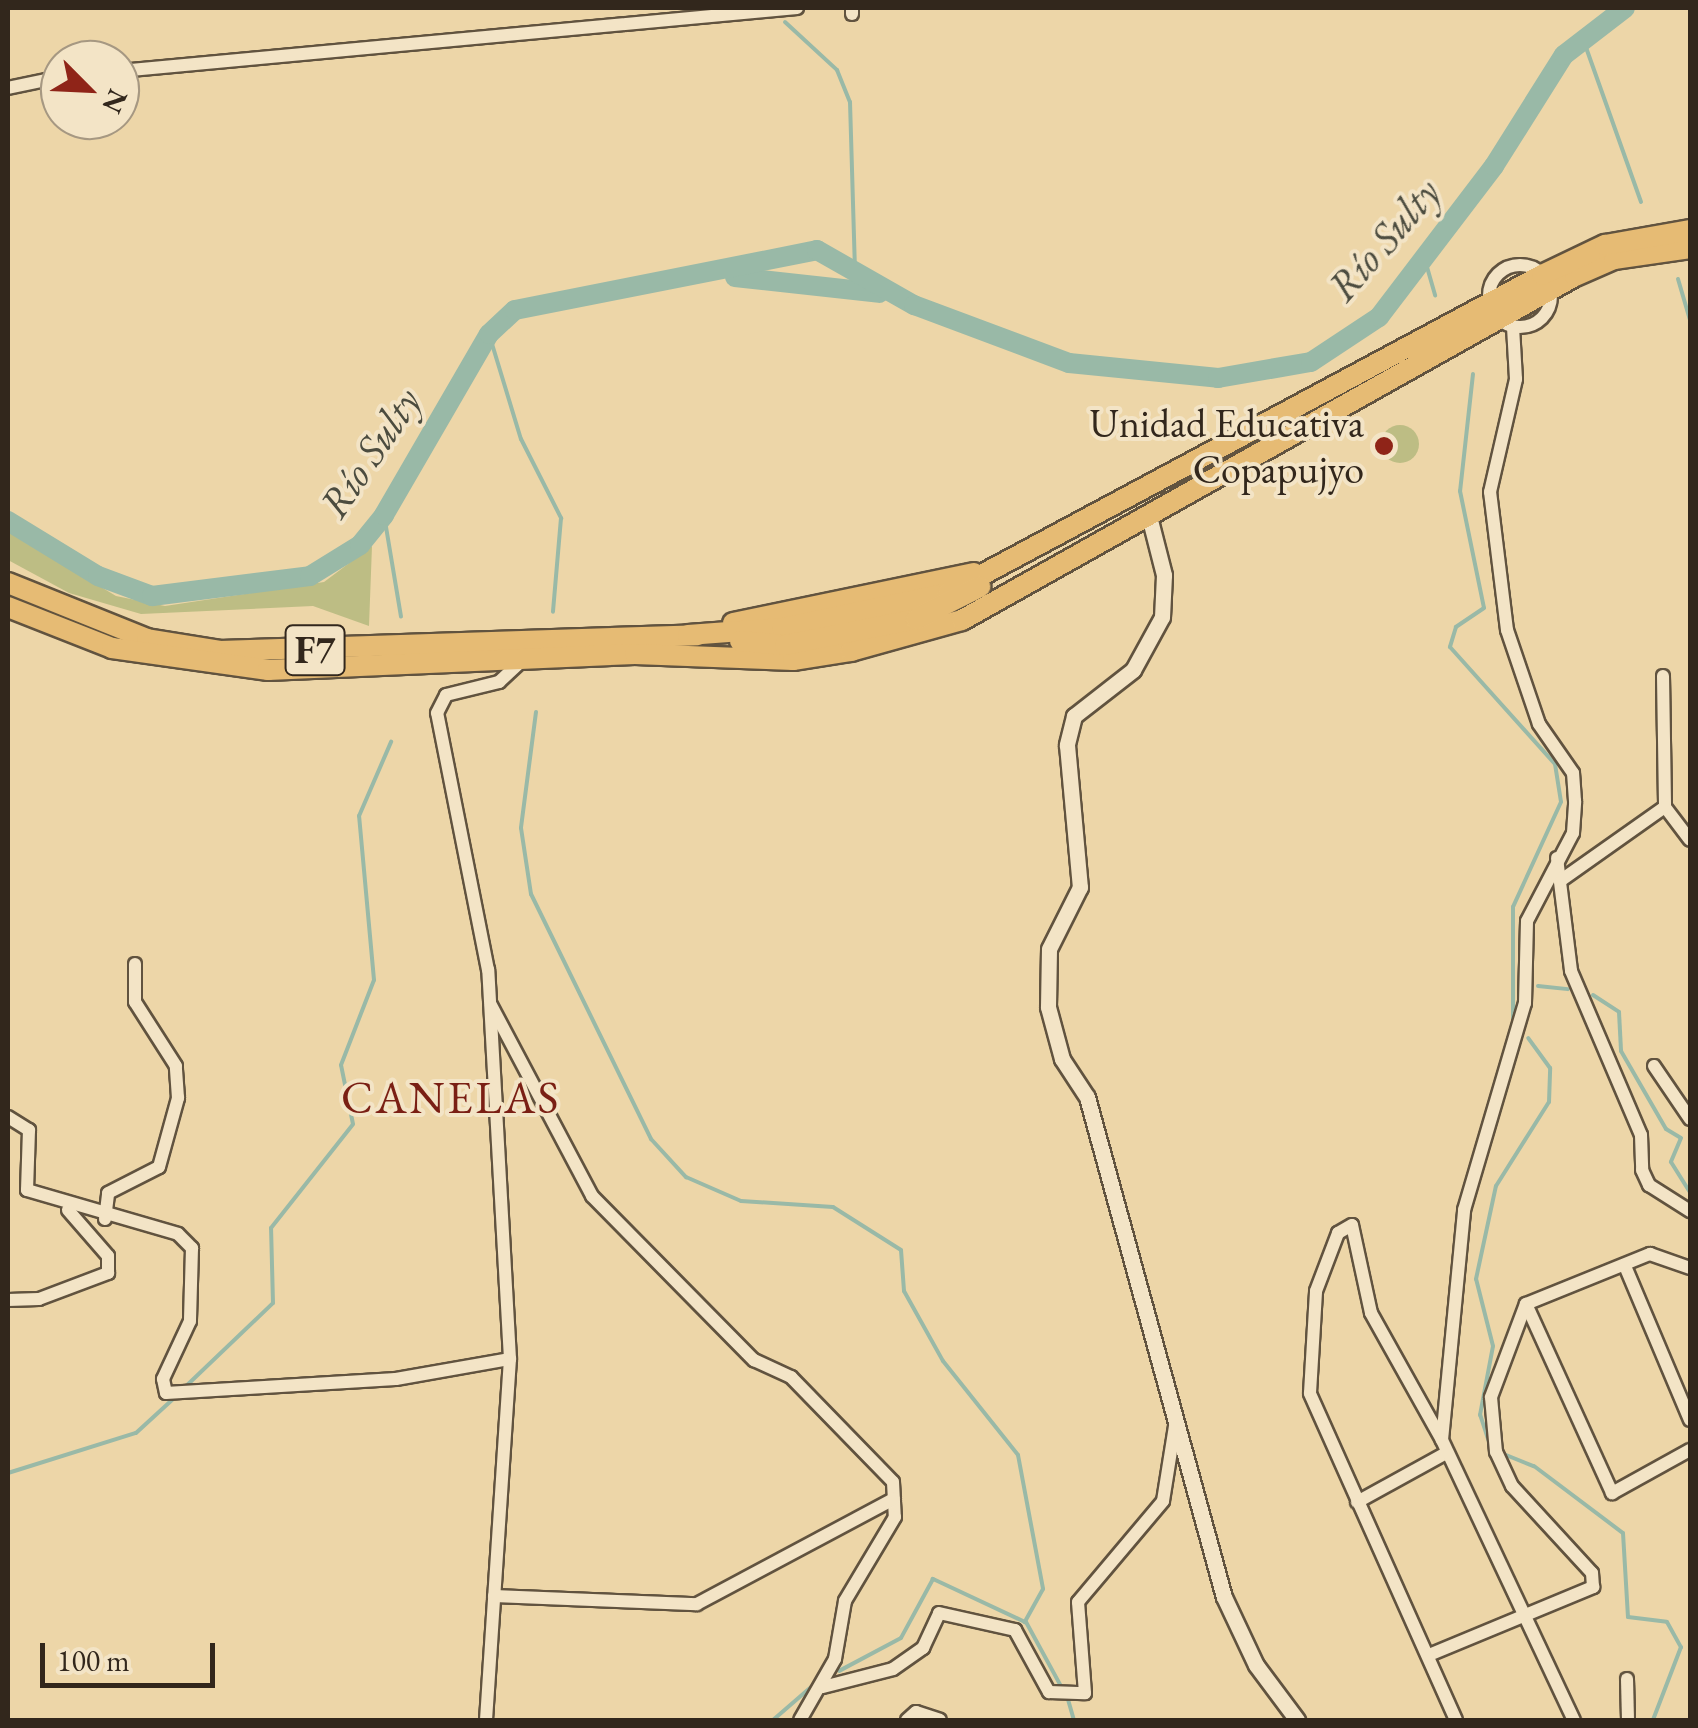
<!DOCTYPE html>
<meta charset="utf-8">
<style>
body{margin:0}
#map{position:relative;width:1698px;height:1728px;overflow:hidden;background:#edd6a8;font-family:"EB Garamond",serif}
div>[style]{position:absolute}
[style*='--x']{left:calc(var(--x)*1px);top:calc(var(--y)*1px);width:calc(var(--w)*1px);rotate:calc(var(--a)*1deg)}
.green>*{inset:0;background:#bdbd84}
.round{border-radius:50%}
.stream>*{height:4px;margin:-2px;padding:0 2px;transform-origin:2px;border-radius:2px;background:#99b9a7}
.river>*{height:20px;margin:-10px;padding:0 10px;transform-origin:10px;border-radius:10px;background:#99b9a7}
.roads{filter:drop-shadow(2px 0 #61533f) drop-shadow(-2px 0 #61533f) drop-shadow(0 2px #61533f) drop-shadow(0 -2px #61533f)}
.minor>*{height:12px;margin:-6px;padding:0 6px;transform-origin:6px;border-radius:6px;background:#f3e4c6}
.minor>.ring{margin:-6px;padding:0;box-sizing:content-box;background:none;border:12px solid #f3e4c6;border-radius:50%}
.tertiary>*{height:15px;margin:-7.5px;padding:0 7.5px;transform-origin:7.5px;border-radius:7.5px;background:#f3e4c6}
.trunk>*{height:20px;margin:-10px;padding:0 10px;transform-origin:10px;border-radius:10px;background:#e6bb74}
.dots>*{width:28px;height:28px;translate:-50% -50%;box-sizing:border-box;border:5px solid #f3e4c6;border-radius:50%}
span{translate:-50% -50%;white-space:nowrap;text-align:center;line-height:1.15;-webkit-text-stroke:8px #f3e4c6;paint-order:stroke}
.shield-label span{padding:2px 8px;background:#f3e4c6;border:2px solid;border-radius:8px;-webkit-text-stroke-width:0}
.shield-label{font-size:38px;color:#32271c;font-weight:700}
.poi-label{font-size:40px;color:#32271c}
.right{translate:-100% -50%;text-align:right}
.water-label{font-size:42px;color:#4c4c3f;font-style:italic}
.quarter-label{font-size:45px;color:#7a1f14;letter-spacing:2.5px}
.frame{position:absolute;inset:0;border:10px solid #32271c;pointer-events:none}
.north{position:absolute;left:40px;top:40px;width:100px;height:100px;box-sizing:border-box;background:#f3e4c6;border:2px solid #a69882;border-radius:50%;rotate:114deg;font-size:28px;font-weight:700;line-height:40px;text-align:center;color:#32271c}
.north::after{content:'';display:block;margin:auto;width:35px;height:45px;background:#8f2418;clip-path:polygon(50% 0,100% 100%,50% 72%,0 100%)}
.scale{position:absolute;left:40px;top:1643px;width:175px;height:45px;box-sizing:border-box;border:5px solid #32271c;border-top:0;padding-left:12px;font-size:30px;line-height:35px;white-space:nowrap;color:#32271c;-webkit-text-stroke:8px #f3e4c6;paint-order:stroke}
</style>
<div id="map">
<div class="green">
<div class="round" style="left:1381px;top:425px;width:38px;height:38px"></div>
<div style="clip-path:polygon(8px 531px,116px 596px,165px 606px,324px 582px,372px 546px,369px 626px,313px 606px,141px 614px,69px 593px,8px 560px)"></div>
</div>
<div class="stream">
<div style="--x:785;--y:22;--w:71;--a:42.7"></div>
<div style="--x:837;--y:70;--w:35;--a:68"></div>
<div style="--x:850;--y:102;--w:164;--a:88.3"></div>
<div style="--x:1583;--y:39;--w:173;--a:70.4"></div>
<div style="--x:1425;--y:260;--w:37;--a:74"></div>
<div style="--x:1678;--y:279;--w:43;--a:73.7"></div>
<div style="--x:489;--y:334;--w:110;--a:73.1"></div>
<div style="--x:521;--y:439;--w:89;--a:63.1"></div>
<div style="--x:561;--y:518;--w:94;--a:94.9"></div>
<div style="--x:1473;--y:374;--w:118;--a:96.3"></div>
<div style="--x:1460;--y:491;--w:119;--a:78.4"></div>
<div style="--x:1484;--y:608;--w:34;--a:146"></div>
<div style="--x:1456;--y:627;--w:21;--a:107"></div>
<div style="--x:1450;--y:647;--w:157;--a:48.1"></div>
<div style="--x:1555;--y:764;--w:38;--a:81"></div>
<div style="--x:1561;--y:802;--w:115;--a:114.6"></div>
<div style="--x:1513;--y:907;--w:116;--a:90"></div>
<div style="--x:384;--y:515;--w:103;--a:80.5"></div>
<div style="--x:536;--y:712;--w:117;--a:97.4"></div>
<div style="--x:521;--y:828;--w:67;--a:81.4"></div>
<div style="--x:531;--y:894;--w:273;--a:63.9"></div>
<div style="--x:651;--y:1139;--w:52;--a:47.4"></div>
<div style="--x:686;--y:1177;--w:60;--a:23.6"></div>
<div style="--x:741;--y:1201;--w:92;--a:3.7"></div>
<div style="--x:833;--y:1207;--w:80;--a:32.3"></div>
<div style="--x:901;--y:1250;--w:41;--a:85.8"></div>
<div style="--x:904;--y:1291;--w:80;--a:60.9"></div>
<div style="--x:943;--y:1361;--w:120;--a:51.4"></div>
<div style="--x:1018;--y:1455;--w:136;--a:79.4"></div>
<div style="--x:1043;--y:1589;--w:38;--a:119"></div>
<div style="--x:1025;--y:1622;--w:102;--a:-154.9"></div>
<div style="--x:933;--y:1579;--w:67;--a:118.5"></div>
<div style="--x:901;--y:1638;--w:70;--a:152"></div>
<div style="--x:1538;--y:986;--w:30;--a:6"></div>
<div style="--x:1593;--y:995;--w:31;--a:33"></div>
<div style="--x:1619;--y:1012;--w:39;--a:87"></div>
<div style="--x:1621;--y:1051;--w:90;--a:60"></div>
<div style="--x:1666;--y:1129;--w:17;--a:31"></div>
<div style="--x:1681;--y:1138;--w:26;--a:113"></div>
<div style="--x:1671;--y:1162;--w:36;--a:58"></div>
<div style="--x:183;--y:1389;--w:124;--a:-43.7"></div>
<div style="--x:273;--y:1303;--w:75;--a:-91.5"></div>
<div style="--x:271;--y:1228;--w:132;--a:-51.7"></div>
<div style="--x:353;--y:1124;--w:60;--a:-101.5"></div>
<div style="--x:341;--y:1065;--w:91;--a:-68.8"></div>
<div style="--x:374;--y:980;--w:165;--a:-95.2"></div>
<div style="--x:359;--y:816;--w:81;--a:-66.6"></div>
<div style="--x:1490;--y:1445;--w:32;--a:-108"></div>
<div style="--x:1480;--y:1415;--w:70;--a:-79.3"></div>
<div style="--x:1493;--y:1346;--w:69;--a:-104.2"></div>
<div style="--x:1476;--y:1279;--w:95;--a:-77.9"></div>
<div style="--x:1496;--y:1186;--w:99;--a:-57.8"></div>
<div style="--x:1549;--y:1102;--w:34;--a:-88"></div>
<div style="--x:1550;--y:1068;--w:37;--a:-126"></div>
<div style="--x:1501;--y:1453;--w:35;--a:22"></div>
<div style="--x:1534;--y:1466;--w:111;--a:37"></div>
<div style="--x:1623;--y:1533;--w:84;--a:86.6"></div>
<div style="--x:1628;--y:1617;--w:39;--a:7"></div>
<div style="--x:1667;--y:1622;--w:29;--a:61"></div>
<div style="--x:1681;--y:1647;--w:78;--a:111"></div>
<div style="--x:8;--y:1473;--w:134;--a:-17.4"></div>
<div style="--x:136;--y:1433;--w:50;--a:-42.6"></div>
<div style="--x:1026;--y:1622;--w:75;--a:61.4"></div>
<div style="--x:1067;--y:1696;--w:25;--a:74"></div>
<div style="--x:773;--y:1720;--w:58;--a:-40.8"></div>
</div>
<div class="river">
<div style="--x:735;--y:277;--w:145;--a:6.3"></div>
<div style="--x:8;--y:521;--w:105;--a:31.4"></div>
<div style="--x:98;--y:576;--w:58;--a:20.3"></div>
<div style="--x:152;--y:596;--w:159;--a:-7.2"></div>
<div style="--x:310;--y:576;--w:59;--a:-31.8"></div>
<div style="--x:360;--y:545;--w:38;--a:-51"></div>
<div style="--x:384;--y:515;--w:209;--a:-59.9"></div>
<div style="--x:489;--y:334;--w:35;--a:-43"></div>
<div style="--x:515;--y:310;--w:308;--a:-11.2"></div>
<div style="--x:817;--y:250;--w:112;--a:29.6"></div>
<div style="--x:914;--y:305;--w:165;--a:20.5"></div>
<div style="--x:1069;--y:363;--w:150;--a:5.7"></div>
<div style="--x:1218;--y:378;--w:94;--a:-9.8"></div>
<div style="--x:1311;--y:362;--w:82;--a:-33.5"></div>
<div style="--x:1379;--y:317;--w:190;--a:-52.7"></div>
<div style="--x:1494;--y:166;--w:131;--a:-57.8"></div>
<div style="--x:1564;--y:55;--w:77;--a:-37.6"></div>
</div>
<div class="roads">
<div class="minor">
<div style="--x:852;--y:8;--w:6;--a:90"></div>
<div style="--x:120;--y:71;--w:680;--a:-5.32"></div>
<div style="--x:8;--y:88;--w:53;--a:-11.9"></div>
<div class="ring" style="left:1489px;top:265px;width:50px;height:50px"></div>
<div style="--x:1663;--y:676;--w:131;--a:89.1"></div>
<div style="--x:1665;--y:807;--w:41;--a:52.9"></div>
<div style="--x:1557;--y:858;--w:114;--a:82.9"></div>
<div style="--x:1571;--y:971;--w:178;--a:66.9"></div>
<div style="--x:1641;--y:1135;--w:35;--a:88"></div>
<div style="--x:1642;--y:1170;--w:17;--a:65"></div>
<div style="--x:1649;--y:1185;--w:49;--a:32.4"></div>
<div style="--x:1560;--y:881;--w:128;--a:-35.2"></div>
<div style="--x:491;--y:1005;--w:216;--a:62.1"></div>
<div style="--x:592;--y:1196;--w:231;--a:45.4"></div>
<div style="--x:754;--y:1360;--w:41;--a:24.7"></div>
<div style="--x:791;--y:1377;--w:146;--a:45.8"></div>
<div style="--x:893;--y:1482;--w:35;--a:87"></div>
<div style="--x:895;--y:1517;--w:98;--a:120.8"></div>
<div style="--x:845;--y:1601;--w:59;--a:99.8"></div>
<div style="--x:835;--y:1659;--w:70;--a:119.8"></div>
<div style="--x:1654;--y:1066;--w:64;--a:55.8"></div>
<div style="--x:8;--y:1117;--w:25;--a:32"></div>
<div style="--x:29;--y:1130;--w:60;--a:91.9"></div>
<div style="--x:27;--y:1190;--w:157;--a:16.2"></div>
<div style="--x:178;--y:1234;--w:20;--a:45"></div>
<div style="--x:192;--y:1248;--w:73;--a:91.6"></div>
<div style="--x:190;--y:1321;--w:64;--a:115"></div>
<div style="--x:163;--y:1379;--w:14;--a:78"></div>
<div style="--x:166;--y:1393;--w:230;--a:-3.5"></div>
<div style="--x:396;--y:1379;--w:116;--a:-10"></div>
<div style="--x:105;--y:1219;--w:26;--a:-83"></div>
<div style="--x:108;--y:1193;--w:57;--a:-27"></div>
<div style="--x:159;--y:1167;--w:72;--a:-74.6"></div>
<div style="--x:178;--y:1098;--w:32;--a:-94"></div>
<div style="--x:176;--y:1066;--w:76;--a:-122.6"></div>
<div style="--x:135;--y:1002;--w:38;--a:-90"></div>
<div style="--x:1625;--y:1266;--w:167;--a:67.1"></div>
<div style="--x:8;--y:1300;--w:31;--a:-2"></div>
<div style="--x:39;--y:1299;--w:74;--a:-20.6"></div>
<div style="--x:108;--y:1273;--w:17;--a:-90"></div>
<div style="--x:108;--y:1256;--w:61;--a:-131"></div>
<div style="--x:1526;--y:1304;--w:208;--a:65.5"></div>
<div style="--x:1612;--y:1493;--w:89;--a:-28.9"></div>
<div style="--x:1442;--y:1440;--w:231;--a:-84.5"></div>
<div style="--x:1464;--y:1210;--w:216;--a:-73.6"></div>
<div style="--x:1525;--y:1003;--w:82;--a:-88.6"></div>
<div style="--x:1527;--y:921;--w:99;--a:-62.4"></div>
<div style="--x:1573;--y:833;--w:32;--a:-86"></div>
<div style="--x:1575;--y:801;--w:28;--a:-94"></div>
<div style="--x:1573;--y:773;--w:60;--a:-124.8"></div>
<div style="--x:1539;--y:724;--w:99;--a:-108.8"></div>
<div style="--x:1507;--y:630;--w:139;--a:-97"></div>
<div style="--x:1490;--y:492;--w:116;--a:-77"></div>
<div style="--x:1516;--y:379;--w:52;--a:-93.3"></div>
<div style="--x:1357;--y:1502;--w:102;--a:-28.8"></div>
<div style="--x:494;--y:1596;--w:203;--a:2.3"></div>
<div style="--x:697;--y:1604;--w:223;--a:-28.1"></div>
<div style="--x:1429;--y:1655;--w:178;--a:-22.5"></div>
<div style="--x:1593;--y:1587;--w:14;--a:-94"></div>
<div style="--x:1592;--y:1573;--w:118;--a:-132.6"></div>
<div style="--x:1512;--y:1486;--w:38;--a:-115"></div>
<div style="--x:1496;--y:1452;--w:55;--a:-95.2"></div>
<div style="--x:1491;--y:1397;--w:99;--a:-69.4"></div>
<div style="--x:1526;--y:1304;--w:134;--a:-22"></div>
<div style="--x:1650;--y:1254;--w:42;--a:19.3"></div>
<div style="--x:1627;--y:1679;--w:41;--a:88.6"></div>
<div style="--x:823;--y:1687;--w:72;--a:-14.4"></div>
<div style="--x:893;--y:1669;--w:37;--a:-35"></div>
<div style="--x:923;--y:1648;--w:38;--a:-65"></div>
<div style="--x:939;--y:1613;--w:78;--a:12.6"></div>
<div style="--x:1015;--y:1630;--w:71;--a:61.3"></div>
<div style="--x:1049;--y:1692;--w:36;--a:2"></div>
<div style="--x:1085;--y:1693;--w:91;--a:-94.4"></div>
<div style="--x:1078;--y:1602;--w:132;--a:-49.9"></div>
<div style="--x:1163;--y:1501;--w:76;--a:-80.9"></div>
<div style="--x:486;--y:1720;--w:362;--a:-86.2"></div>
<div style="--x:510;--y:1359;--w:390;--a:-93.2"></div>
<div style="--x:488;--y:970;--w:262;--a:-101.2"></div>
<div style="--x:437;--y:713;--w:20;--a:-63"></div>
<div style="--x:446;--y:695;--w:55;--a:-13.8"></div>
<div style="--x:499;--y:682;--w:33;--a:-43"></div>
<div style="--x:907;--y:1720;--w:12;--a:-42"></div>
<div style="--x:916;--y:1712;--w:25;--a:18"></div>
<div style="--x:1456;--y:1720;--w:358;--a:-114.1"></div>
<div style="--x:1310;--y:1393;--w:102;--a:-86.6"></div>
<div style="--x:1316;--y:1291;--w:62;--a:-69.2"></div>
<div style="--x:1338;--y:1233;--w:16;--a:-30"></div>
<div style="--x:1352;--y:1225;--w:90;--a:77.8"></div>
<div style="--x:1371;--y:1313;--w:145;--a:60.8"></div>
<div style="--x:1442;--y:1440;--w:310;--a:64.8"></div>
</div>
<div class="tertiary">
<div style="--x:1149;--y:516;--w:61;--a:75.7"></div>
<div style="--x:1164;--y:575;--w:42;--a:92.7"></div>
<div style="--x:1162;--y:617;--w:60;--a:118.7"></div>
<div style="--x:1133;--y:670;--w:75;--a:142.1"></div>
<div style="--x:1074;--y:716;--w:30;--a:104"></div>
<div style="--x:1067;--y:745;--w:143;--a:84.8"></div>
<div style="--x:1080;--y:887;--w:69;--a:116.6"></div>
<div style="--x:1049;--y:949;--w:58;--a:91"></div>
<div style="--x:1048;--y:1007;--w:54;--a:74.9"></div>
<div style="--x:1062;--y:1059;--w:45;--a:56.7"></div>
<div style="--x:1087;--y:1097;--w:518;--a:74.68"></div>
<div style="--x:1224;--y:1597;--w:75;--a:64.8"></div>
<div style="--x:1256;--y:1665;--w:69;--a:53.3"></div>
</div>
<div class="trunk">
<div style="--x:8;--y:583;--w:150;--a:21.9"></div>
<div style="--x:147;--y:639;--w:74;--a:9.3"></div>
<div style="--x:220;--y:651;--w:478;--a:-1.9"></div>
<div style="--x:8;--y:607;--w:112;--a:21.5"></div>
<div style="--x:112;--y:648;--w:158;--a:8"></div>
<div style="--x:268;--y:670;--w:367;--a:-2.5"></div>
<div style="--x:635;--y:654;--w:158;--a:2.2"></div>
<div style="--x:793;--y:660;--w:59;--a:-8.8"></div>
<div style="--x:851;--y:651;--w:115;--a:-15.6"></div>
<div style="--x:962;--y:620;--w:703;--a:-29.3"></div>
<div style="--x:1575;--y:276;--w:43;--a:-23.6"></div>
<div style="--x:1614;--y:259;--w:77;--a:-8.2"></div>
<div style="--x:733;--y:623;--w:246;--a:-11.7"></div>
<div style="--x:688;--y:635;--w:94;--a:-4.3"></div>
<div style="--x:782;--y:628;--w:170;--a:-11.9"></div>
<div style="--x:948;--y:593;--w:674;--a:-28.16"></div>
<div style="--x:1542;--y:275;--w:70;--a:-25.5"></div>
<div style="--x:1605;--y:245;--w:86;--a:-10"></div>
<div style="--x:740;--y:641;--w:45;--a:5.1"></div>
<div style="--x:785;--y:645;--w:134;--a:-11.2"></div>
<div style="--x:916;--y:619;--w:72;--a:-26.6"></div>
</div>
</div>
<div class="dots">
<div style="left:1384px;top:446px;background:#8f2418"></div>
</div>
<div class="shield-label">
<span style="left:315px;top:650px">F7</span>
</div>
<div class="poi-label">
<span class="right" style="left:1364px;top:446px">Unidad Educativa<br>Copapujyo</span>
</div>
<div class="water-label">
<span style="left:1384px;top:240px;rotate:-49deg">Río Sulty</span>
<span style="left:370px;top:453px;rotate:-56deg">Río Sulty</span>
</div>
<div class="quarter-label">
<span style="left:451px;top:1098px">CANELAS</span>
</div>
<div class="frame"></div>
<div class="north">N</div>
<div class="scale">100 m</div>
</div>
